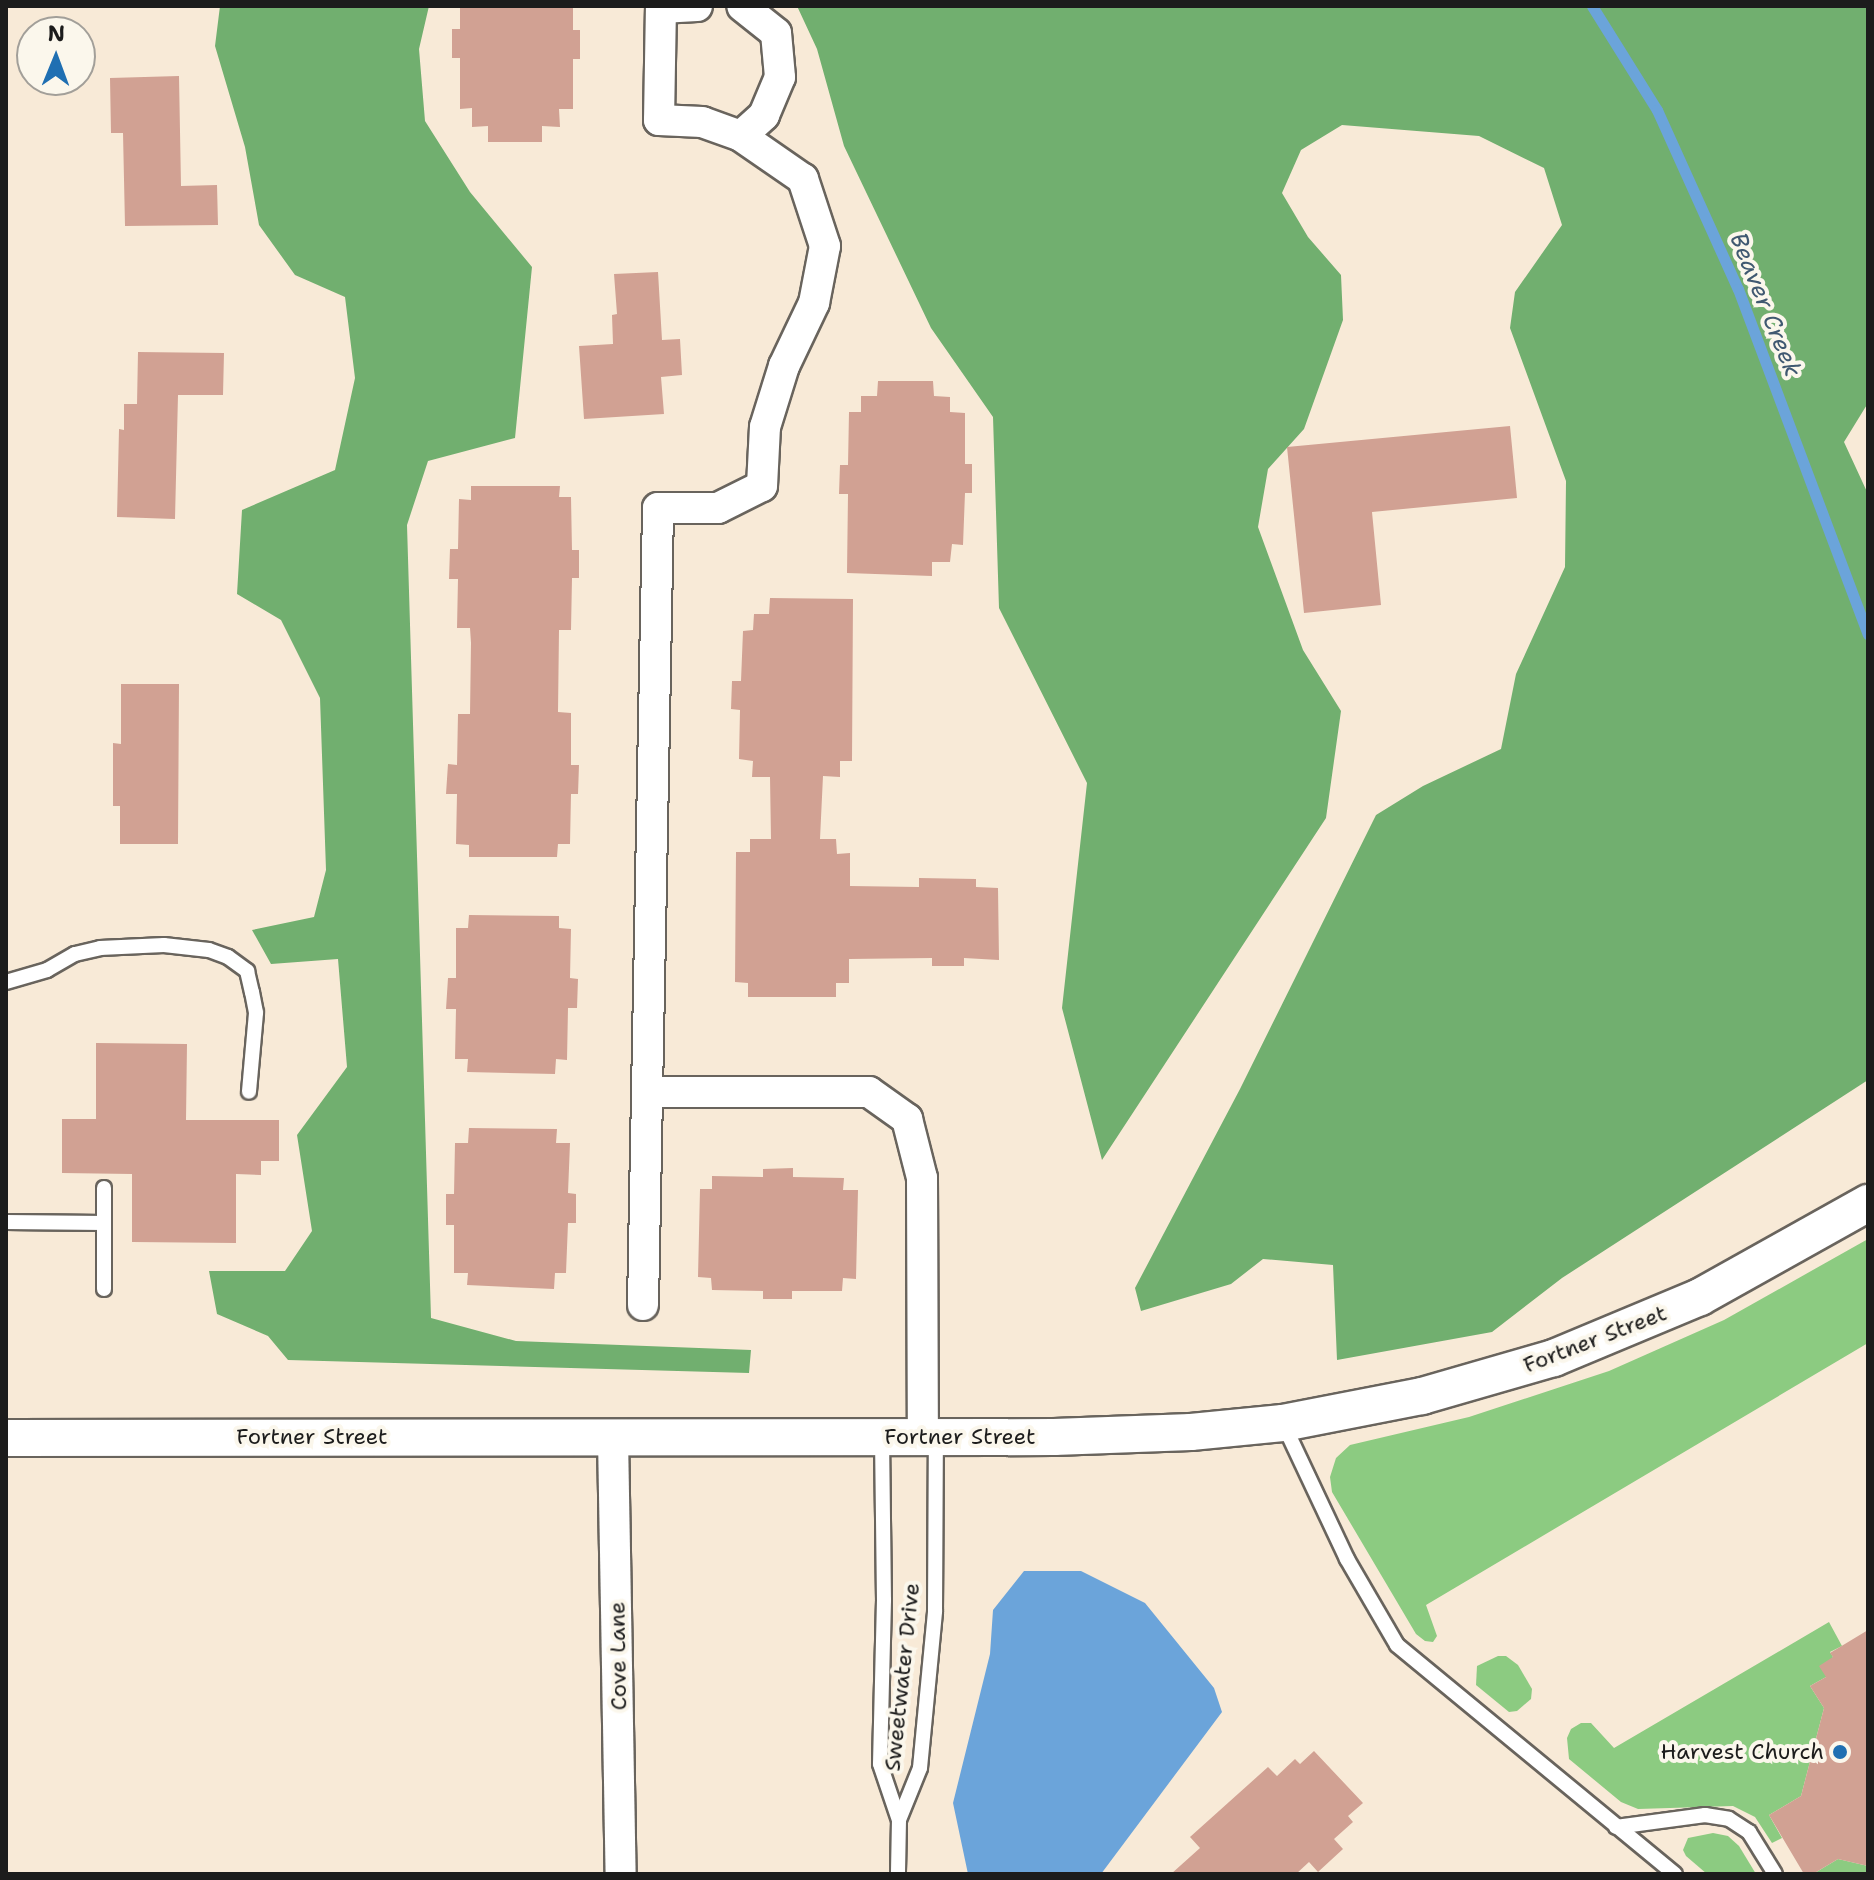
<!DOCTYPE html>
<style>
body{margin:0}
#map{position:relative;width:1874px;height:1880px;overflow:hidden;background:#f8ead7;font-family:"Shantell Sans",sans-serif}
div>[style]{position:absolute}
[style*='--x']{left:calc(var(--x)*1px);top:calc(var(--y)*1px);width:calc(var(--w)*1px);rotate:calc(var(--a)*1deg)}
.green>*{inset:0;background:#8ccb81}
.forest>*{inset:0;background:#71af6f}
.water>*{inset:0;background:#6ba4da}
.stream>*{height:11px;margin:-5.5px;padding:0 5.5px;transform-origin:5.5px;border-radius:5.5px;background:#6ba4da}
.building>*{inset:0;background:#d1a193}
.roads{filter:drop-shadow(2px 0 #69645d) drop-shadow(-2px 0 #69645d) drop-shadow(0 2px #69645d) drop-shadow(0 -2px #69645d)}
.service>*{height:14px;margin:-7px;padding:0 7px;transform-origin:7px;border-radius:7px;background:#fff}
.minor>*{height:30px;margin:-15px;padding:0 15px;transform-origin:15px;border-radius:15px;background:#fff}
.tertiary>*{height:36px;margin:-18px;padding:0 18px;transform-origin:18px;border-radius:18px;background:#fff}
.dots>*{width:22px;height:22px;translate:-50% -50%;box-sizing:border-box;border:4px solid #fbf7ec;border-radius:50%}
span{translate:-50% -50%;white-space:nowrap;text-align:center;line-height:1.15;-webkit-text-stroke:8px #fbf7ec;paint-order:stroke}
.street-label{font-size:22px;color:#1c1c1c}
.poi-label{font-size:22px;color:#1c1c1c}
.right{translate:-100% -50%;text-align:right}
.water-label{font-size:24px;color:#405971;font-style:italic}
.frame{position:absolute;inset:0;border:8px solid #1c1c1c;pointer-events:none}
.north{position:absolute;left:16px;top:16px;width:80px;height:80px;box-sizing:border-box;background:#fbf7ec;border:2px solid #a29f99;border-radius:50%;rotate:1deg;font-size:22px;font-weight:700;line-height:32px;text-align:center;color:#1c1c1c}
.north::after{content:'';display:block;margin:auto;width:28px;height:36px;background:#1f6fb2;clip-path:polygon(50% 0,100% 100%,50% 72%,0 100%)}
</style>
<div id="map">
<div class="green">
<div style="clip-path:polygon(1868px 1239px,1868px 1343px,1426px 1605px,1437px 1636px,1433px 1642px,1425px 1641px,1416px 1634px,1332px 1492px,1330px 1477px,1336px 1458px,1350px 1445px,1469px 1417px,1609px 1371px,1724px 1320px)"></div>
<div style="clip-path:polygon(1829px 1622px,1842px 1646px,1830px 1652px,1833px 1657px,1826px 1677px,1810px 1686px,1824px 1708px,1801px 1796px,1769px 1815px,1782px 1838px,1772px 1843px,1755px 1817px,1733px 1806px,1638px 1809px,1621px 1802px,1569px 1759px,1567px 1738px,1571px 1729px,1581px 1723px,1591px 1723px,1614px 1748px)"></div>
<div style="clip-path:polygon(1498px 1656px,1506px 1656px,1518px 1665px,1532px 1689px,1531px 1699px,1517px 1711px,1509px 1712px,1476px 1685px,1477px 1666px)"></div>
<div style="clip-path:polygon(1713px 1833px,1728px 1836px,1739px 1846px,1756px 1874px,1707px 1874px,1686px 1856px,1683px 1850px,1688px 1838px)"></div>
<div style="clip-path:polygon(1838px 1859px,1868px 1866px,1868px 1874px,1813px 1874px)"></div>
</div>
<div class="forest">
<div style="clip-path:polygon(220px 6px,429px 6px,419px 49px,425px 121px,470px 192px,532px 267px,515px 438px,428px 461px,407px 525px,431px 1318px,516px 1341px,751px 1350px,749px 1373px,288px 1360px,268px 1336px,217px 1314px,209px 1271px,285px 1271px,312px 1231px,297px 1135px,347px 1067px,338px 959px,271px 964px,252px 930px,314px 917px,326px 870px,320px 698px,281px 620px,237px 594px,242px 510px,335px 470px,355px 378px,345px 297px,295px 275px,259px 225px,245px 147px,215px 46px)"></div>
<div style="clip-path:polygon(797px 6px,1868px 6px,1868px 403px,1844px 442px,1868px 494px,1868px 1080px,1562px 1278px,1492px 1332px,1337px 1360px,1333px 1265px,1263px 1259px,1231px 1284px,1141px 1311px,1135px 1288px,1240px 1089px,1376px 815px,1423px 786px,1501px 749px,1516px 674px,1565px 567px,1566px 481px,1510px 328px,1515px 292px,1562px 225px,1544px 168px,1479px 136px,1342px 125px,1301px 150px,1282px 193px,1308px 237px,1341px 275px,1343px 320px,1304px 429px,1268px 469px,1258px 527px,1303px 650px,1341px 711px,1326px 818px,1102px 1160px,1062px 1008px,1087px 783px,999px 608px,993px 417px,931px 328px,844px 146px,817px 49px)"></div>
</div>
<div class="water">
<div style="clip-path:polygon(1024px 1571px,1081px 1571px,1145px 1603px,1214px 1688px,1222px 1712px,1101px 1874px,968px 1874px,953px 1803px,990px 1654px,993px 1610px)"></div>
</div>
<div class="stream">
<div style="--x:1592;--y:6;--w:123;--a:58"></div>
<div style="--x:1657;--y:110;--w:196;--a:65.7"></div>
<div style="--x:1738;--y:289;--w:369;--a:69.4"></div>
</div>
<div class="building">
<div style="clip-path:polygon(460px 6px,573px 6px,573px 30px,580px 30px,580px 59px,573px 59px,573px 109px,559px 109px,560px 127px,542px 126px,542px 142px,488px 142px,488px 126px,472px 127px,472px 108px,460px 109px,460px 58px,452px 58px,452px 29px,460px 29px)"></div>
<div style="clip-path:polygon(179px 76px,181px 186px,217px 185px,218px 225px,125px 226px,123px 133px,111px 133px,110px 78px)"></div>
<div style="clip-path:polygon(658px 272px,662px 340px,680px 339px,682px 375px,661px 377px,664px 414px,584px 419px,579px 346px,613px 344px,612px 315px,617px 314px,614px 274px)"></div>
<div style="clip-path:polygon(138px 352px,224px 353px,223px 395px,178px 395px,175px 519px,117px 517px,119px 429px,124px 430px,124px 404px,137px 404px)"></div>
<div style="clip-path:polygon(878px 381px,933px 381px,934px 396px,950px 397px,950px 412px,965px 413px,965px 464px,972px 464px,972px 493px,965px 493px,963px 545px,952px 544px,950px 562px,932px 562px,932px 576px,847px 573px,848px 494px,839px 494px,840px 465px,848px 465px,849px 412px,861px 412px,861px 396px,877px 396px)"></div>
<div style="clip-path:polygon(1510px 426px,1517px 498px,1372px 512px,1381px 605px,1304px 613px,1287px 447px)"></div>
<div style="clip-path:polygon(471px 486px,560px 486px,559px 497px,571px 497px,572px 550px,579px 550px,579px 578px,572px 578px,571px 630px,559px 630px,558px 712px,571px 713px,571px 765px,579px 765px,578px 794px,571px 794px,570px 844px,558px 844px,557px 857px,469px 857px,469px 845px,456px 844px,457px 794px,446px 794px,448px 764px,457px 765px,458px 714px,470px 714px,471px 643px,470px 628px,457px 628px,458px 579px,449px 579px,450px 549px,458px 549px,459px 499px,471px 500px)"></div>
<div style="clip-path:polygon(770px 598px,853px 599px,852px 761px,840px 761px,840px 777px,823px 776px,820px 839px,836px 839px,837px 854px,850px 853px,850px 886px,919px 887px,919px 878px,976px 879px,976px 887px,998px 888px,999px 960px,964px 958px,964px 966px,932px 966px,932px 958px,849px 959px,849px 983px,836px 983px,836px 997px,748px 997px,748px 983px,735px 982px,736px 852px,750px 852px,750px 839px,771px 839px,770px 777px,752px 777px,753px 761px,739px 759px,740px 710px,731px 709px,732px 681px,741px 681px,743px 631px,753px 630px,754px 614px,769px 614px)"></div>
<div style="clip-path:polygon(121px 684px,179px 684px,178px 844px,120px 844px,120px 806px,113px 806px,113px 743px,121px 744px)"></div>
<div style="clip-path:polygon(469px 915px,559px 916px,559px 928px,571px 929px,570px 978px,578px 979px,577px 1008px,568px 1008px,567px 1060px,556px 1059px,555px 1074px,467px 1072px,468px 1059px,455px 1059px,456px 1009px,446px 1009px,448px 978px,456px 978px,456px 928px,468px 928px)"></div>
<div style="clip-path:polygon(96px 1043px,187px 1044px,186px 1120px,279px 1120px,279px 1161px,261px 1161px,261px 1175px,236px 1174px,236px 1243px,132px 1242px,132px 1174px,62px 1173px,62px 1119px,96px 1119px)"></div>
<div style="clip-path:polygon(469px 1128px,557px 1129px,556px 1143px,570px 1143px,568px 1193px,576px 1194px,576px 1223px,568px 1223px,566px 1273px,555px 1273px,554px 1289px,467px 1285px,468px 1273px,454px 1273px,454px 1225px,446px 1225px,446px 1194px,454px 1194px,455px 1143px,468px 1143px)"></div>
<div style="clip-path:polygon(793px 1168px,793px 1177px,844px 1178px,843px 1190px,858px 1190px,856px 1279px,843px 1278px,842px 1291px,792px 1291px,792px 1299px,763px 1299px,763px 1291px,712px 1290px,711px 1278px,698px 1277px,700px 1189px,712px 1189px,712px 1176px,763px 1177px,763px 1169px)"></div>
<div style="clip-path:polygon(1868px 1630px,1868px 1866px,1838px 1859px,1813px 1874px,1804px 1874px,1769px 1815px,1801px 1796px,1824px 1708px,1810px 1686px,1826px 1677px,1819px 1666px,1833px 1657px,1830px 1653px)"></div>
<div style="clip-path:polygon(1314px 1751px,1363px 1803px,1348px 1816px,1353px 1822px,1334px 1839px,1343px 1849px,1318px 1872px,1309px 1862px,1296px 1874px,1171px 1874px,1200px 1848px,1190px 1837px,1268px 1767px,1277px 1776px,1295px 1759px,1300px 1764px)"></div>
</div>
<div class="roads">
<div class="service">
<div style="--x:6;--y:982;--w:43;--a:-16.3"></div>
<div style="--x:47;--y:970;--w:32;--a:-30"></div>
<div style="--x:75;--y:954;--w:26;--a:-13"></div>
<div style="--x:100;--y:948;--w:64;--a:-2.7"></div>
<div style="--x:164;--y:945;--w:45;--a:6.3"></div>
<div style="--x:209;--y:950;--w:20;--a:20"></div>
<div style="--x:228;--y:957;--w:24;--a:36"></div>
<div style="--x:247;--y:971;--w:22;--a:77"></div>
<div style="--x:252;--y:992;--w:21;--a:79"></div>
<div style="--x:256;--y:1013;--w:79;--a:95.1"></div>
<div style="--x:6;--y:1222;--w:98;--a:0.6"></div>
<div style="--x:104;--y:1289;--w:101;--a:-90"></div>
<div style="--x:1283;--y:1423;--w:150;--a:64.8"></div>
<div style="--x:1347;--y:1559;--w:99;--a:59.8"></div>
<div style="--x:1397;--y:1645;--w:360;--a:39.5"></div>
<div style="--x:882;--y:1437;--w:163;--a:89.3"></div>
<div style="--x:884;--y:1600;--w:164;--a:91.4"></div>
<div style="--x:880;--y:1764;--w:59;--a:71.3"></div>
<div style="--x:899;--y:1820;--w:54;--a:91.1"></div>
<div style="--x:899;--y:1820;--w:56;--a:-68"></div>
<div style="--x:920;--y:1768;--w:158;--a:-84.5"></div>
<div style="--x:935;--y:1611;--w:173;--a:-89.7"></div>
<div style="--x:1616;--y:1827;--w:90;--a:-7.7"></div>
<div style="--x:1705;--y:1815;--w:24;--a:9"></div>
<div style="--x:1729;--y:1819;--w:24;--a:33"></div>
<div style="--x:1749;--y:1832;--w:49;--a:58.2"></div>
</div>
<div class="minor">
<div style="--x:741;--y:136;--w:31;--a:-42"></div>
<div style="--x:764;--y:115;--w:41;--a:-67.2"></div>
<div style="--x:780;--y:77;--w:44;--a:-95.2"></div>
<div style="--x:776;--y:33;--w:43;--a:-141.5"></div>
<div style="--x:647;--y:1092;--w:222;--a:0"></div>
<div style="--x:869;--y:1092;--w:47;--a:35.4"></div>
<div style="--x:907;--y:1119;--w:61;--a:75.7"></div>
<div style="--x:922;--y:1178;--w:259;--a:89.8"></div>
<div style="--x:643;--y:1305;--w:797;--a:-88.92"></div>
<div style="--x:658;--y:508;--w:60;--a:0"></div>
<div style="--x:718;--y:508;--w:49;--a:-26.6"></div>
<div style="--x:762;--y:486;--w:59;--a:-87.1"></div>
<div style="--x:765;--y:427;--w:64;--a:-72.7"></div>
<div style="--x:784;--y:366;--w:70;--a:-64.5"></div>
<div style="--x:814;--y:303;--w:58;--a:-79.1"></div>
<div style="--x:825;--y:246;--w:71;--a:-108.2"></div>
<div style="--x:803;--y:179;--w:75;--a:-145.3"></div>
<div style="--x:741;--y:136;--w:41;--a:-160.3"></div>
<div style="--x:702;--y:122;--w:43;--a:-177.3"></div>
<div style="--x:659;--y:120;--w:112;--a:-89"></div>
<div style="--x:661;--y:8;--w:36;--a:-3"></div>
<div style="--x:613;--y:1437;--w:437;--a:89"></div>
</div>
<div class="tertiary">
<div style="--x:6;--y:1438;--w:1048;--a:-0.05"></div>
<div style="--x:1054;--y:1437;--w:137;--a:-2.1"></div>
<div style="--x:1191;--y:1432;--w:92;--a:-5.6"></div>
<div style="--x:1283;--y:1423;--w:142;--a:-11"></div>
<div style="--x:1422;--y:1396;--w:137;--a:-16.1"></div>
<div style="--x:1554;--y:1358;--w:158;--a:-22.7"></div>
<div style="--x:1700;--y:1297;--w:193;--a:-29.2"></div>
</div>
</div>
<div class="dots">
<div style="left:1840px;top:1752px;background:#1f6fb2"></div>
</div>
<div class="street-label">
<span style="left:1595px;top:1339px;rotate:-21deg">Fortner Street</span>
<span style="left:312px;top:1437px">Fortner Street</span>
<span style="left:960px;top:1437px">Fortner Street</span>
<span style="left:618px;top:1656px;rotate:-91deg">Cove Lane</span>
<span style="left:902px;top:1677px;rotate:-84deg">Sweetwater Drive</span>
</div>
<div class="poi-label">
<span class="right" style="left:1824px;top:1752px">Harvest Church</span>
</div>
<div class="water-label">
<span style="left:1765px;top:305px;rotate:68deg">Beaver Creek</span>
</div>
<div class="frame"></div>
<div class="north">N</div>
</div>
